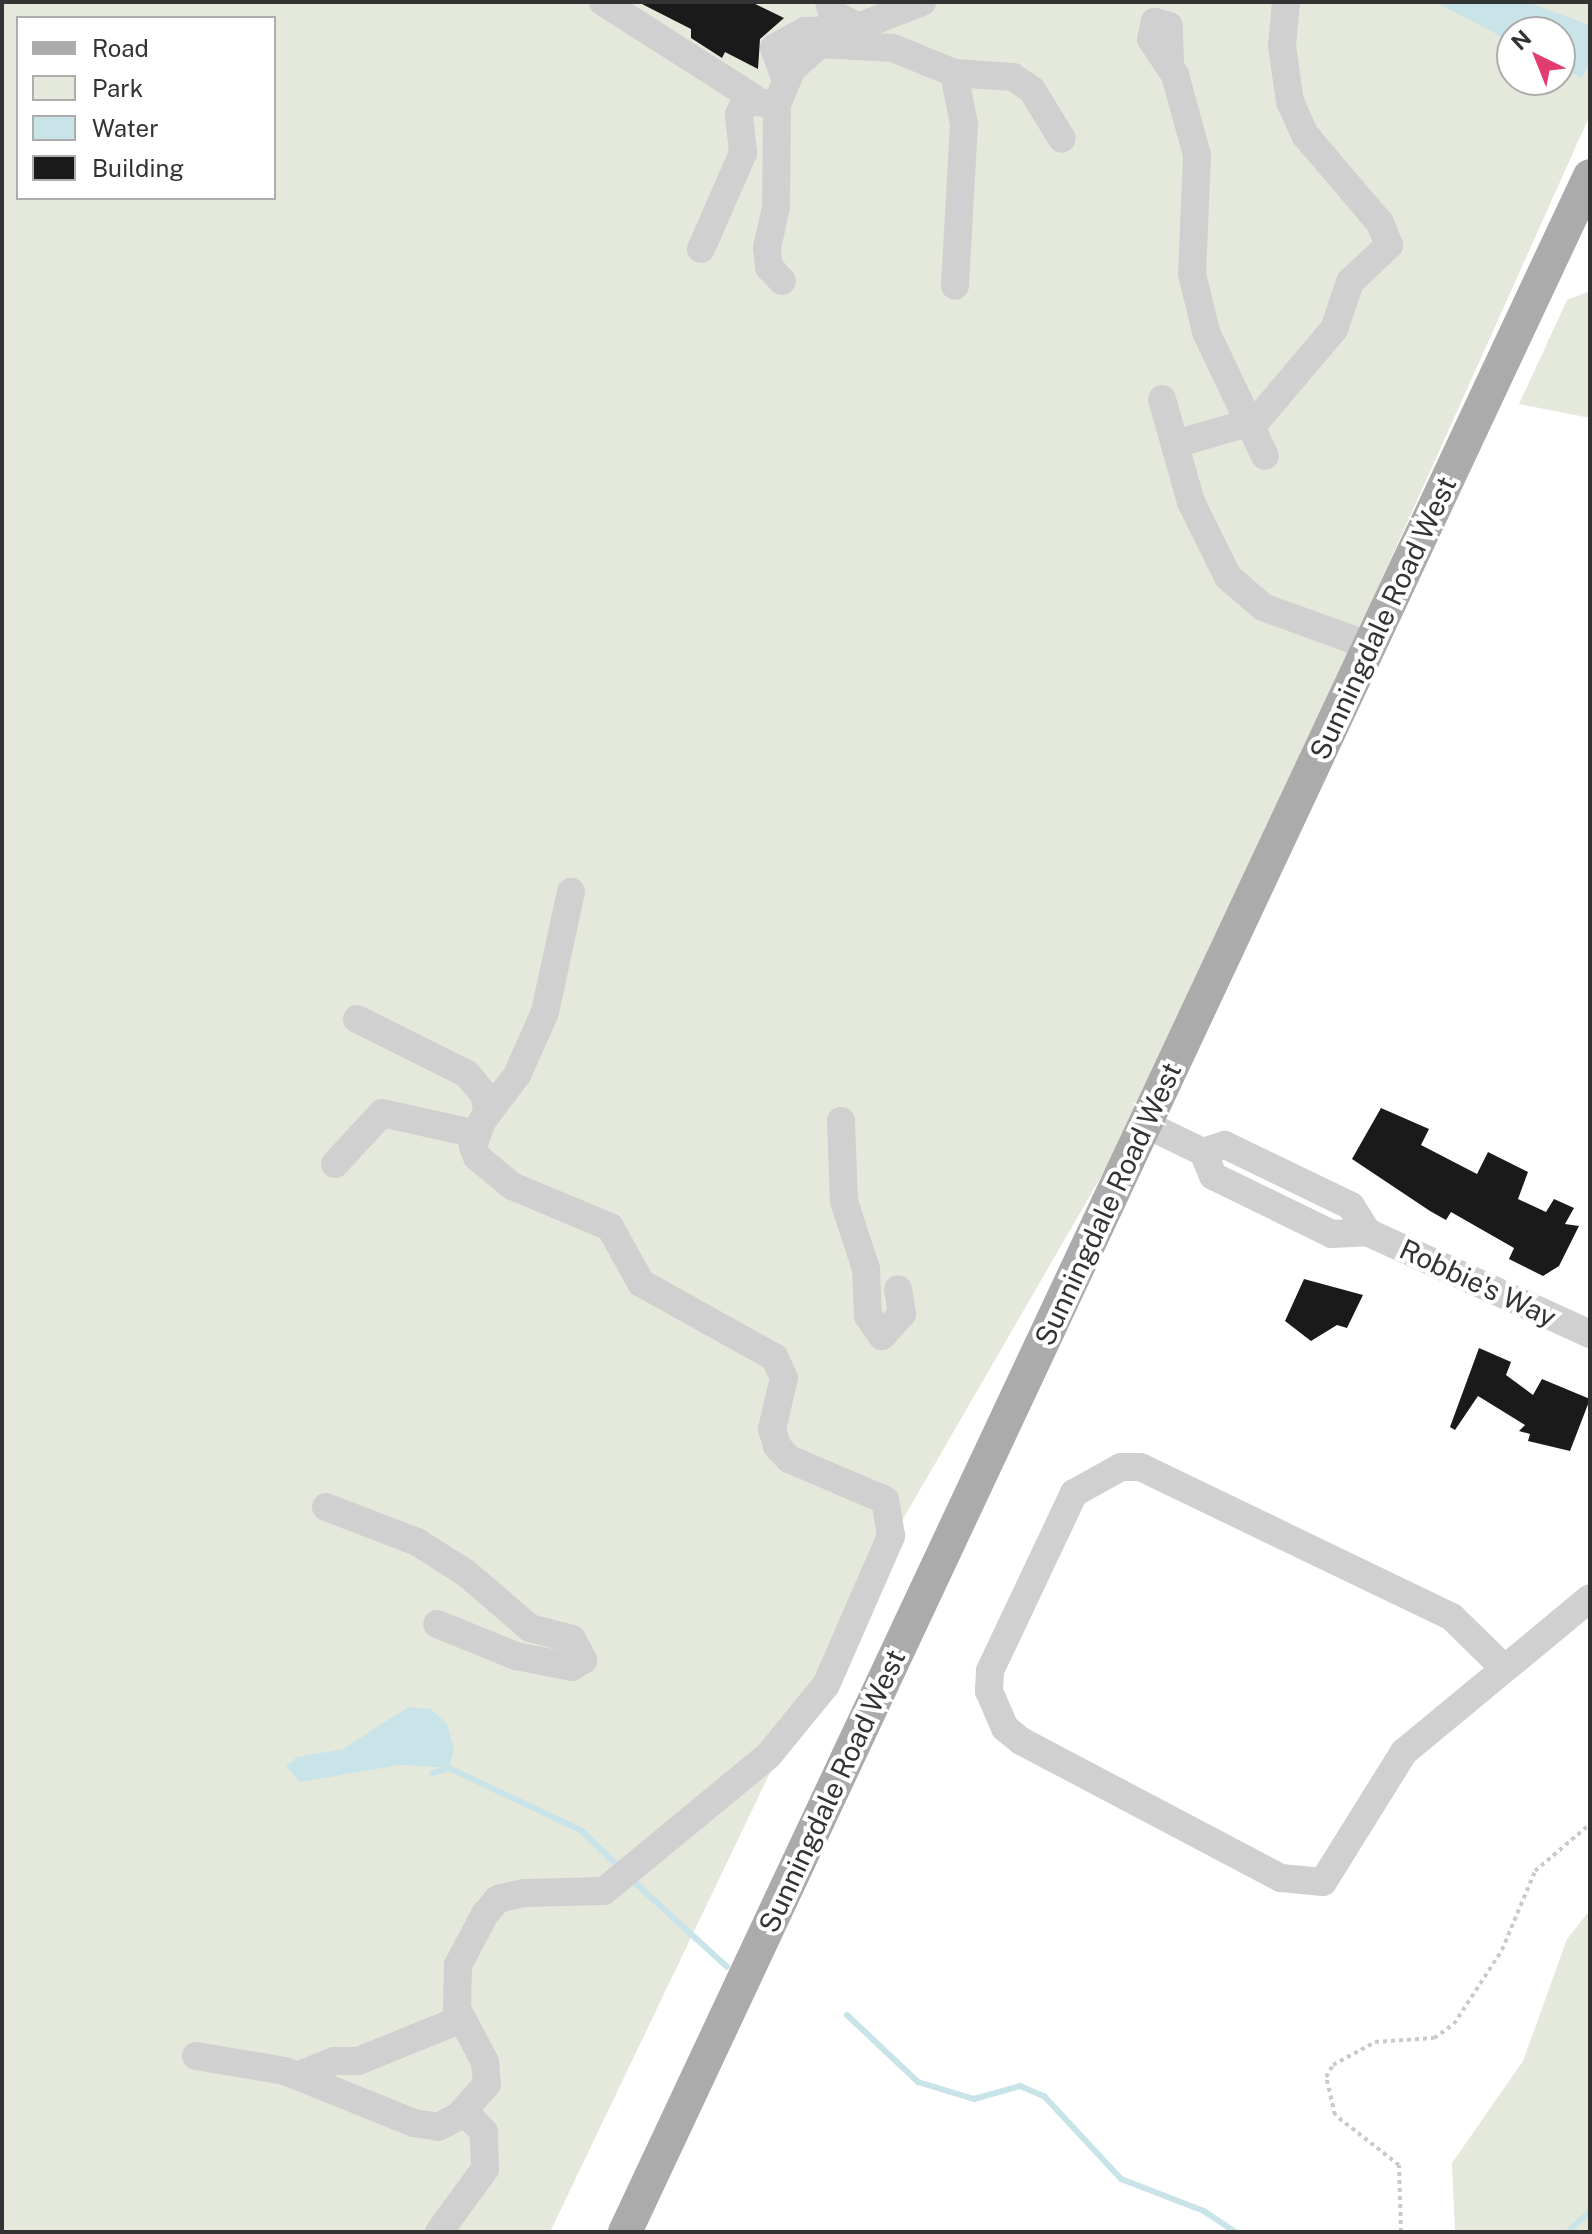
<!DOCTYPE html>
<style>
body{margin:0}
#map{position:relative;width:1592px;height:2234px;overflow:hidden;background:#fff;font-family:"Public Sans",sans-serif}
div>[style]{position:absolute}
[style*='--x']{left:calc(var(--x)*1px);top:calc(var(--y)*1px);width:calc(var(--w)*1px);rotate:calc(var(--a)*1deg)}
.green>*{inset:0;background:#e5e9dc}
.water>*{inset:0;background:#c9e4e9}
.stream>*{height:6px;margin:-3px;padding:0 3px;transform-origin:3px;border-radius:3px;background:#c9e4e9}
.building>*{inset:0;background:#1a1a1a}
.path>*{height:4px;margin-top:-2px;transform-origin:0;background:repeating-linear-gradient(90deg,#cacaca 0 4px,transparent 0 8px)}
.minor>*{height:28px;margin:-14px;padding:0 14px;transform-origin:14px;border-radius:14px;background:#d0d0d0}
.major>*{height:34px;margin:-17px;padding:0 17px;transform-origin:17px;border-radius:17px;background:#ababab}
span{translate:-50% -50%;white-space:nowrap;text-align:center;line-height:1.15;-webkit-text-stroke:8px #fff;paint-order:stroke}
.street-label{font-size:28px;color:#333}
.frame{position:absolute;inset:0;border:4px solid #333;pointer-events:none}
.legend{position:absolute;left:16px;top:16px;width:260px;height:184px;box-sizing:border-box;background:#fff;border:2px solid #adadad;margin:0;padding:10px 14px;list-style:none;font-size:24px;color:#333}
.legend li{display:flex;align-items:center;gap:16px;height:40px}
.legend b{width:40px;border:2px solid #adadad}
.north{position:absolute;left:1496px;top:16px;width:80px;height:80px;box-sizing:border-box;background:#fff;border:2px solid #adadad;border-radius:50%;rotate:317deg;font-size:22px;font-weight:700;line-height:32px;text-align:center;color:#333}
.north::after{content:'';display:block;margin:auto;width:28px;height:36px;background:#e13d70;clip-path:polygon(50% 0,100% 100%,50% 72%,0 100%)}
</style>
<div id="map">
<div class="green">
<div style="clip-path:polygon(evenodd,2px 2px,1590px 2px,1590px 115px,1158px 1078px,836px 1635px,550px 2232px,2px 2232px,2px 2px,18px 18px,274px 18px,274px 198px,18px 198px,18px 18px,2px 2px,1512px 32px,1560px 32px,1560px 80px,1512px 80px,1512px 32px)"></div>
<div style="clip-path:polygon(1590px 291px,1590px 418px,1519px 404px,1567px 300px)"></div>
<div style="clip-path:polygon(1590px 1910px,1590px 2232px,1455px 2232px,1452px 2163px,1523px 2061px,1567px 1939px)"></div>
</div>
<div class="water">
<div style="clip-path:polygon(1435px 2px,1527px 2px,1590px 25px,1590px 61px,1582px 78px,1560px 67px,1560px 32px,1512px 32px,1512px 42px)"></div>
<div style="clip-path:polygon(408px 1707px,431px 1709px,447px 1724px,454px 1749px,449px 1768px,400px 1765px,300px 1782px,286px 1766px,297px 1757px,343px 1749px)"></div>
</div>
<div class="stream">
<div style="--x:433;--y:1773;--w:17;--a:-17"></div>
<div style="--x:449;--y:1768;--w:147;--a:25.3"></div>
<div style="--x:582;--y:1831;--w:53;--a:44.2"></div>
<div style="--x:631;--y:1879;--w:130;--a:42.5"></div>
<div style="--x:847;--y:2015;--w:98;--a:43.3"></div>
<div style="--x:918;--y:2082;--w:59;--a:16.9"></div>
<div style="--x:974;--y:2099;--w:48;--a:-15.8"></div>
<div style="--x:1020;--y:2086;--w:26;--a:23"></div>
<div style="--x:1044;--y:2096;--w:113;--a:47.1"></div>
<div style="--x:1121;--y:2179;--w:89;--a:21.1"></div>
<div style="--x:1204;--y:2211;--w:37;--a:34"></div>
<div style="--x:1568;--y:2232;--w:30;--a:-44"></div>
</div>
<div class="building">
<div style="clip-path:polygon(638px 2px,751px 2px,784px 18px,760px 39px,758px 69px,725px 52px,722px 58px,691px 38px,691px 29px)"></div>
<div style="clip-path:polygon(1381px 1108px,1429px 1129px,1421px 1145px,1477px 1174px,1488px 1152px,1528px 1172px,1518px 1199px,1546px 1212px,1554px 1199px,1574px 1208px,1565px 1224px,1579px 1226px,1559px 1266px,1543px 1276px,1509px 1259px,1514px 1248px,1451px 1212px,1446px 1220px,1430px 1211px,1352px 1159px)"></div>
<div style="clip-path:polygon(1304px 1279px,1363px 1295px,1347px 1328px,1337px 1325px,1311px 1341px,1285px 1321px)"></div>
<div style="clip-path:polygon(1479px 1348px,1511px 1362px,1506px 1375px,1533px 1395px,1542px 1379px,1590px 1399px,1570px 1451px,1528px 1441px,1530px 1434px,1519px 1431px,1525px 1425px,1478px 1396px,1455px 1430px,1450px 1427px)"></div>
</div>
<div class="path">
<div style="--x:1401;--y:2232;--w:67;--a:-91.7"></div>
<div style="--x:1399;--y:2165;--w:81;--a:-142"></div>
<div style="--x:1335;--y:2115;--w:39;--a:-103"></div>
<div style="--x:1326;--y:2077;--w:14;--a:-60"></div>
<div style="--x:1333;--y:2065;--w:48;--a:-28.7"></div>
<div style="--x:1375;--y:2042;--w:59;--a:-3.9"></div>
<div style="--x:1434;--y:2038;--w:24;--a:-35"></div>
<div style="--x:1454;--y:2024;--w:88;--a:-57"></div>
<div style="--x:1502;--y:1950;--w:86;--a:-67.3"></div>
<div style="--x:1535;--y:1871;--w:72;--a:-40.5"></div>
</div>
<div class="minor">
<div style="--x:603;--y:2;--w:177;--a:32.5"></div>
<div style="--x:829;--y:2;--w:11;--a:75"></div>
<div style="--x:832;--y:13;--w:30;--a:28"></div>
<div style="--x:858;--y:27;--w:69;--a:-21.3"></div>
<div style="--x:1170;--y:63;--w:37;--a:-92"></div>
<div style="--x:1169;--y:26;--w:15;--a:-164"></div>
<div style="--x:1155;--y:22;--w:17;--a:103"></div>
<div style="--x:1151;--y:39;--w:43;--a:56.3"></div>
<div style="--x:1175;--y:75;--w:83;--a:74.6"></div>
<div style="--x:1197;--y:155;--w:119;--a:92.4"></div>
<div style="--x:1192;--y:274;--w:60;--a:76.4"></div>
<div style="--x:1206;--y:332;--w:137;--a:64.6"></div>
<div style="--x:954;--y:73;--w:52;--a:78.9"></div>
<div style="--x:964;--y:124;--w:162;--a:93.2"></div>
<div style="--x:786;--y:81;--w:35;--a:-110"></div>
<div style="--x:774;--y:48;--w:35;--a:-29"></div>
<div style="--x:805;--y:31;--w:23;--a:-2"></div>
<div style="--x:701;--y:249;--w:105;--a:-66.4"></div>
<div style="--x:743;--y:153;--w:39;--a:-96"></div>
<div style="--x:739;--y:114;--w:15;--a:-62"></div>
<div style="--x:746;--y:101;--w:31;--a:6"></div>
<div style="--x:782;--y:281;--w:19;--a:-133"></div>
<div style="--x:769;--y:267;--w:19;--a:-96"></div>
<div style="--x:767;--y:248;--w:42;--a:-77.6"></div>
<div style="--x:776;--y:207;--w:103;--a:-89.4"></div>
<div style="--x:777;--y:104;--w:38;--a:-67"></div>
<div style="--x:792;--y:69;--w:38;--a:-42"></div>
<div style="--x:820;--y:44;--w:73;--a:3.1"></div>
<div style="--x:893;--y:48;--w:66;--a:22.3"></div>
<div style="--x:954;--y:73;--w:59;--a:3.9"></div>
<div style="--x:1013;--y:77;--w:23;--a:34"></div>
<div style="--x:1032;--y:90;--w:57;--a:58.5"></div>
<div style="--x:1162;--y:399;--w:107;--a:74.3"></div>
<div style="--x:1191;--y:502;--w:84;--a:63.7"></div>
<div style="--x:1228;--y:577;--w:46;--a:40.6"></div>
<div style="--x:1263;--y:607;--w:114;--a:20"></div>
<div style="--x:1258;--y:419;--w:118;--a:-49.8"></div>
<div style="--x:1334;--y:329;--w:50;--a:-71.2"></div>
<div style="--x:1350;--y:282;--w:54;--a:-43.5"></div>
<div style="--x:1389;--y:245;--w:24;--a:-112"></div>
<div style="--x:1380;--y:223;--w:116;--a:-130.4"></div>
<div style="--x:1305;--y:135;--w:36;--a:-114"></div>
<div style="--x:1290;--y:102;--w:57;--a:-98.1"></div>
<div style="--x:1282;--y:46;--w:44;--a:-84.8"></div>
<div style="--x:1175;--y:444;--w:69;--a:-16.1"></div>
<div style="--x:357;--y:1019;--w:123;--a:26.6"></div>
<div style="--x:467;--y:1074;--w:26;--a:50"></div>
<div style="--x:484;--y:1094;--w:20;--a:79"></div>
<div style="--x:841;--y:1121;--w:80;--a:87.9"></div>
<div style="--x:844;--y:1201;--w:71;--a:72.1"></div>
<div style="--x:866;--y:1269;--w:47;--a:87.6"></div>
<div style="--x:868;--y:1316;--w:24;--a:55"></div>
<div style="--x:882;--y:1336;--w:30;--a:-48"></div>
<div style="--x:902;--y:1314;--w:25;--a:-99"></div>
<div style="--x:1145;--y:1124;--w:64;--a:25.8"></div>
<div style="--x:1203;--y:1152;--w:26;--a:67"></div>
<div style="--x:1213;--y:1176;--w:132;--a:26"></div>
<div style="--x:1332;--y:1234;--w:35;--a:-3"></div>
<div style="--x:1367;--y:1232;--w:245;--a:24.6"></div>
<div style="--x:1203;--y:1152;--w:23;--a:-18"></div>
<div style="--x:1225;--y:1145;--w:140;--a:25.8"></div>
<div style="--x:1351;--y:1206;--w:31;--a:58"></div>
<div style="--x:335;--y:1164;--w:69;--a:-47.3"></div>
<div style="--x:382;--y:1113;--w:97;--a:12.5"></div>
<div style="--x:326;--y:1507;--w:97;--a:21"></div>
<div style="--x:417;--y:1542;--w:58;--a:32.3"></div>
<div style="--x:466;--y:1573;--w:84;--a:40.7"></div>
<div style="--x:530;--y:1628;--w:43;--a:14.7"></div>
<div style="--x:572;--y:1639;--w:24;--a:62"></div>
<div style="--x:583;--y:1660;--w:13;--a:148"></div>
<div style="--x:572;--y:1667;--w:57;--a:-168.9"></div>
<div style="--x:516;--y:1656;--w:85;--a:-157.9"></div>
<div style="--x:1504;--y:1668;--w:73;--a:-135.6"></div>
<div style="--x:1452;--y:1617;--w:346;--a:-154.3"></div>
<div style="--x:1140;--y:1467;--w:19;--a:180"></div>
<div style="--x:1121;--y:1467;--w:54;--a:151"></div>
<div style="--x:1074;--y:1493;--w:197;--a:115.3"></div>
<div style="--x:990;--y:1671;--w:20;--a:93"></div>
<div style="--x:989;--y:1691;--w:40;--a:66.6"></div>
<div style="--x:1005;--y:1728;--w:21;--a:39"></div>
<div style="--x:1021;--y:1741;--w:294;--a:27.8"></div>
<div style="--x:1281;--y:1878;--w:42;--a:5.4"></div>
<div style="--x:1323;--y:1882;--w:153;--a:-58.1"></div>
<div style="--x:1404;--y:1752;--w:241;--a:-39.6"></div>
<div style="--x:196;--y:2056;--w:90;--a:9.6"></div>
<div style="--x:285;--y:2071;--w:139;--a:22"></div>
<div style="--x:414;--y:2123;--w:24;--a:9"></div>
<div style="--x:438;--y:2127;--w:22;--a:-27"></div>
<div style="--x:458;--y:2117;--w:44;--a:-48.7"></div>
<div style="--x:487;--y:2084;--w:22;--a:-95"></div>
<div style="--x:485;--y:2062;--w:60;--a:-117.8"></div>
<div style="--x:457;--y:2009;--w:44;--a:-88.7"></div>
<div style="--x:458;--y:1965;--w:58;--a:-62.1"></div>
<div style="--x:485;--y:1914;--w:20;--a:-49"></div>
<div style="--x:498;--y:1899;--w:28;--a:-13"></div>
<div style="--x:525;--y:1893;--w:79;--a:-1.5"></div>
<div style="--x:604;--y:1891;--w:212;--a:-39.5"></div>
<div style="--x:768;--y:1756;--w:92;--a:-50.8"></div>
<div style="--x:826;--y:1685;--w:163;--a:-66.4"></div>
<div style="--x:891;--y:1536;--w:36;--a:-99"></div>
<div style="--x:885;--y:1500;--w:104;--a:-156.9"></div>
<div style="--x:789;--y:1459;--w:18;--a:-133"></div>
<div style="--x:777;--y:1446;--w:18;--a:-106"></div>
<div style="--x:772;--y:1429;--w:52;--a:-76.8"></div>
<div style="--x:784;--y:1378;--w:23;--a:-115"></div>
<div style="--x:774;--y:1357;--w:152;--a:-150.9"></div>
<div style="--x:641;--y:1283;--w:64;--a:-119"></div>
<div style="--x:610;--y:1227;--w:106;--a:-157.3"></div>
<div style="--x:512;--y:1186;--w:45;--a:-140.4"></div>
<div style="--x:477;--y:1157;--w:12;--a:-110"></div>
<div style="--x:473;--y:1146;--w:27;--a:-70"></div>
<div style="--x:482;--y:1121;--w:58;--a:-52.7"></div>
<div style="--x:517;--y:1075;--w:69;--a:-66"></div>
<div style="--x:545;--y:1012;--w:123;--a:-77.8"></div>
<div style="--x:297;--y:2076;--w:40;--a:-22"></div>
<div style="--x:334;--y:2061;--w:24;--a:0"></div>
<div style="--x:358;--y:2061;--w:112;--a:-22"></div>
<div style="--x:439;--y:2232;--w:78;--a:-53.9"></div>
<div style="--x:485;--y:2169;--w:37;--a:-92"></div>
<div style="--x:484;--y:2132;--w:29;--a:-134"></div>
</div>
<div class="major">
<div style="--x:625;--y:2232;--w:2271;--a:-64.86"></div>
</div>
<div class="street-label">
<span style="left:1383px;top:618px;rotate:-65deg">Sunningdale Road West</span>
<span style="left:1108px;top:1204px;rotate:-65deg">Sunningdale Road West</span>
<span style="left:1478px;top:1283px;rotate:25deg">Robbie's Way</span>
<span style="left:832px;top:1791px;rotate:-65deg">Sunningdale Road West</span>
</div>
<div class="frame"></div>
<ul class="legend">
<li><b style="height:10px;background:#ababab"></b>Road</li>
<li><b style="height:22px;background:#e5e9dc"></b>Park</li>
<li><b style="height:22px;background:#c9e4e9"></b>Water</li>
<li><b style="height:22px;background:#1a1a1a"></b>Building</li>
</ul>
<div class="north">N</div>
</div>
